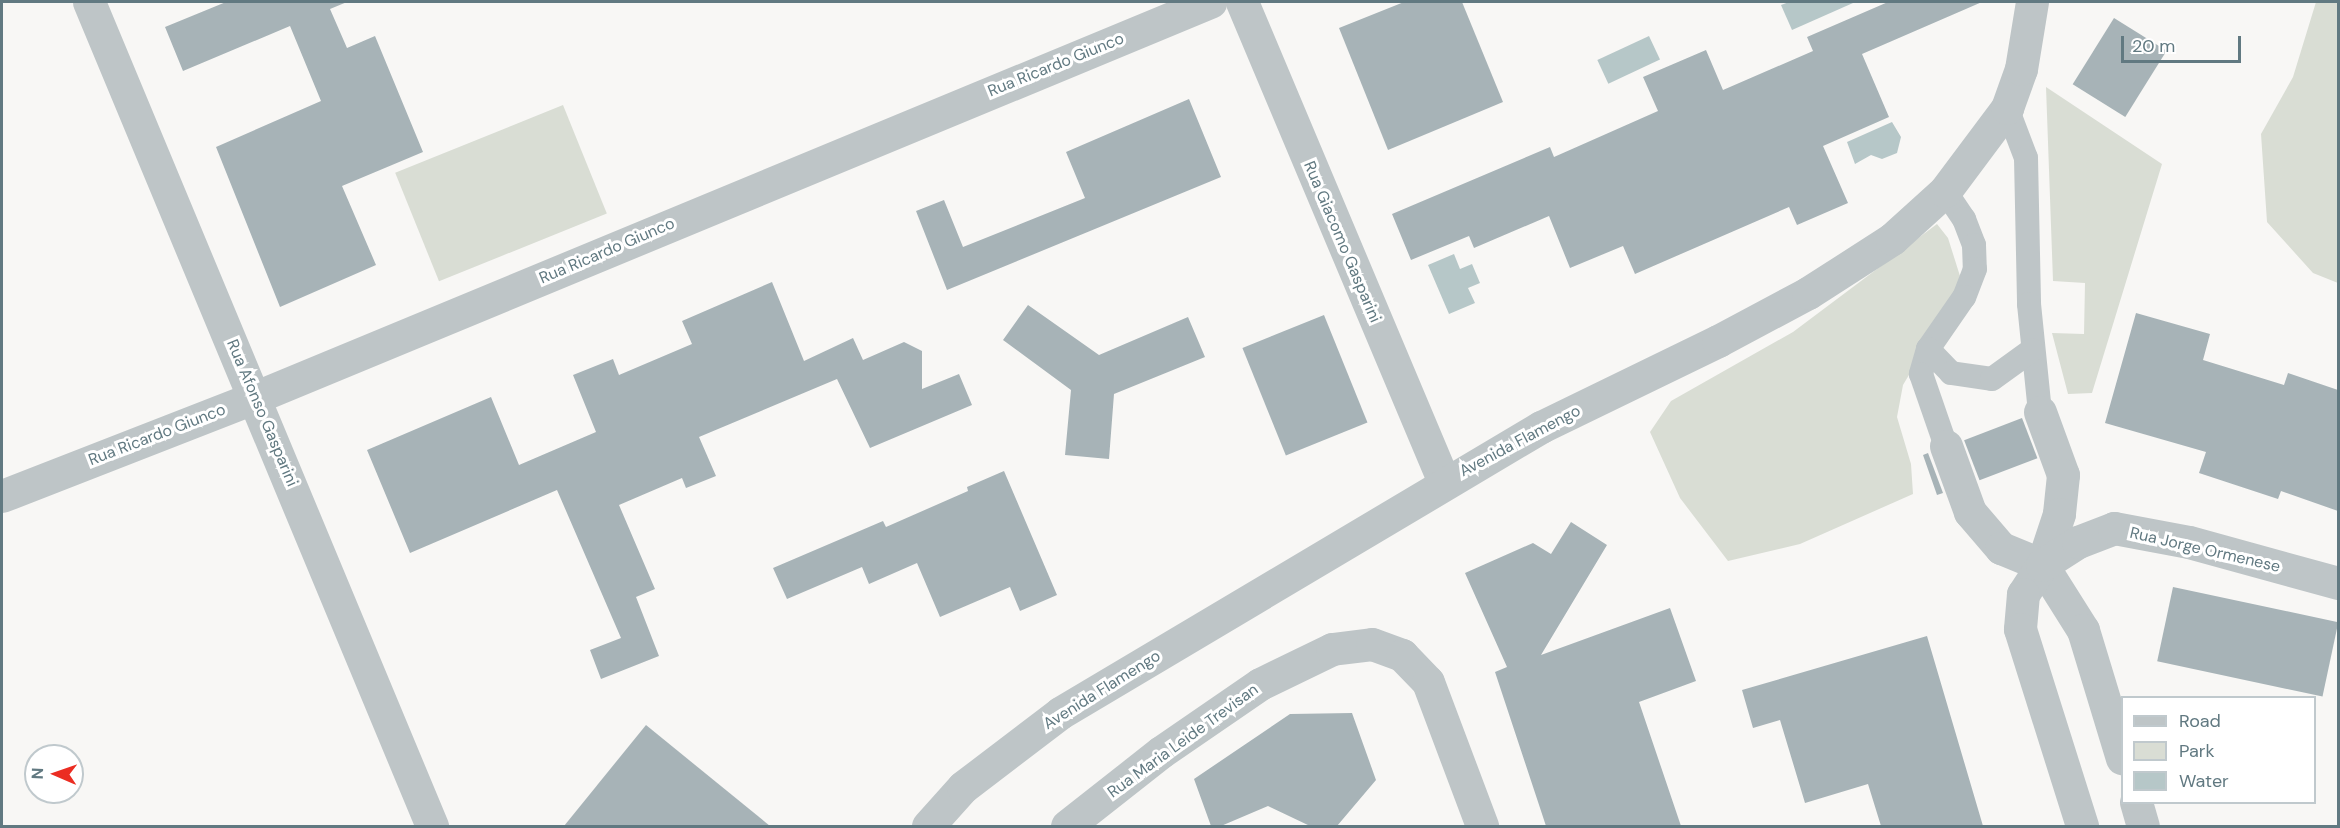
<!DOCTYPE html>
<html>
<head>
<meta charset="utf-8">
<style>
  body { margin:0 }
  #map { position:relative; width:2340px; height:828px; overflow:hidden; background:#f8f7f5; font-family:"DM Sans",sans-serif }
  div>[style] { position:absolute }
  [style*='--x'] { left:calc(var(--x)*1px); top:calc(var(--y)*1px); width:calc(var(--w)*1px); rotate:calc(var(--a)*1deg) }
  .green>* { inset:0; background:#d9ddd4; transform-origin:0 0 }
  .water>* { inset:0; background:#b6c7c8; transform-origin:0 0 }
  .building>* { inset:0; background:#a7b3b7; transform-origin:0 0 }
  .service>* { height:24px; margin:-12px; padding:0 12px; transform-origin:12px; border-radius:12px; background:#bec5c7 }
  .minor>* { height:33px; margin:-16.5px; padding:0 16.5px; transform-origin:16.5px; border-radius:16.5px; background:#bec5c7 }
  .tertiary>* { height:33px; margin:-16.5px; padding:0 16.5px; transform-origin:16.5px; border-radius:16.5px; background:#bec5c7 }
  span { translate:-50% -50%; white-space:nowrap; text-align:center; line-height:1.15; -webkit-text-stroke:6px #fff; paint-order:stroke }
  .street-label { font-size:16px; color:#617981 }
  .frame { position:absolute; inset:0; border:3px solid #617981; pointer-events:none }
  .legend { position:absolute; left:2121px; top:696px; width:195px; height:108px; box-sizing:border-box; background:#fff; border:2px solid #c0c9cd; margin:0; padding:8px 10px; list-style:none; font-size:18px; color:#617981 }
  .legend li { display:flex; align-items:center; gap:12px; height:30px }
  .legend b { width:30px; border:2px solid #c0c9cd }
  .north { position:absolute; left:24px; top:744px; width:60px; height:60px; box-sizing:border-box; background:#fff; border:2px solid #c0c9cd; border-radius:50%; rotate:272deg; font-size:16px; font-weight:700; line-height:24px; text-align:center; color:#617981 }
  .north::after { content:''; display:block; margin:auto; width:21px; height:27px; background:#eb2d22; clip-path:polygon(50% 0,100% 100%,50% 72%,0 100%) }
  .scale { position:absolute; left:2121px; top:36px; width:120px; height:27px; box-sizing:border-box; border:3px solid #617981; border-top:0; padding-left:8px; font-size:18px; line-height:21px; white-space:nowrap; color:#617981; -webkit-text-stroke:4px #fff; paint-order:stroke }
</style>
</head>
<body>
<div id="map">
  <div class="green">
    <i style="clip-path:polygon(2316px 2px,2338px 2px,2338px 283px,2313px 273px,2267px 222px,2261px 134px,2293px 77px)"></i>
    <i style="clip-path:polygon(2046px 87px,2162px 164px,2092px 393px,2068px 394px,2052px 333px,2084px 334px,2085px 283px,2053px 281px)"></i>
    <i style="left:563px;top:105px;width:117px;height:181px;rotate:68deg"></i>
    <i style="clip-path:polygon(1937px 224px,1948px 238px,1960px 276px,1951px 304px,1903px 385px,1897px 417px,1911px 464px,1913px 494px,1800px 544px,1728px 561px,1680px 498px,1650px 432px,1671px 401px,1793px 332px)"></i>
  </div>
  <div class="water">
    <i style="clip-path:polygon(1789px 2px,1853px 2px,1853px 3px,1792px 30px,1781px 5px)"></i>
    <i style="left:1649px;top:36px;width:26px;height:57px;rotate:65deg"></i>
    <i style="clip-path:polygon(1892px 122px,1901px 137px,1897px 153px,1882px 159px,1871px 155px,1855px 164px,1847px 142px)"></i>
    <i style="clip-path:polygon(1454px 254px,1460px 269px,1472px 264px,1480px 283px,1468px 288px,1475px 303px,1449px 314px,1428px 265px)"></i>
  </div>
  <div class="building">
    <i style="clip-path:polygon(226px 2px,347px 2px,330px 9px,347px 48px,375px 36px,423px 152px,342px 186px,376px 265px,280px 307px,216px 147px,321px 101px,290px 26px,183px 71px,165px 27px)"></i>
    <i style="clip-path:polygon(1404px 2px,1462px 2px,1503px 102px,1388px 150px,1339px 28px)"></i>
    <i style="clip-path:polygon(1888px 2px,1982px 2px,1862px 54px,1889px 117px,1823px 146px,1848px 203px,1797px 225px,1789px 207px,1635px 274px,1623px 246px,1570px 268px,1549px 216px,1474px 248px,1469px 236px,1411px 260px,1392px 214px,1550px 147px,1554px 157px,1658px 111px,1643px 77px,1706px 50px,1723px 90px,1813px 51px,1807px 37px)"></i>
    <i style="left:2114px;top:18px;width:62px;height:78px;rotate:32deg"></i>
    <i style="clip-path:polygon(1189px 99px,1221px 177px,947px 290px,916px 211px,944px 200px,963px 247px,1085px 198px,1066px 152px)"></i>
    <i style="clip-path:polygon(772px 282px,804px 361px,853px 338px,863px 360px,904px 342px,922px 351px,922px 389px,959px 374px,972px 405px,870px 448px,837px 379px,699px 437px,716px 476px,686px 488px,682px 478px,619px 505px,655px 589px,636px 597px,659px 656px,601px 679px,590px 650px,621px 638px,557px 490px,410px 553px,367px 450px,491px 397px,519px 465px,596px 432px,573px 375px,613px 359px,619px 375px,692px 344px,682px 321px)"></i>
    <i style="clip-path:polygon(1028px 305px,1099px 355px,1188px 317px,1205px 357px,1114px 394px,1109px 459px,1065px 455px,1071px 390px,1003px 340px)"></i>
    <i style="clip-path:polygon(2136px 313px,2210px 334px,2203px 360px,2284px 385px,2288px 373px,2338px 390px,2338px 511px,2281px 491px,2278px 499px,2199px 473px,2206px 452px,2105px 423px)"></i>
    <i style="left:1324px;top:315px;width:116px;height:88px;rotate:68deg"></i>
    <i style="left:2022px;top:418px;width:43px;height:62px;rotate:69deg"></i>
    <i style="clip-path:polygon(1928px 453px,1943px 493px,1937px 495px,1923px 455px)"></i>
    <i style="clip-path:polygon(1004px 471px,1057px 595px,1020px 611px,1010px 587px,940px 617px,917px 563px,869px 584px,862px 567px,787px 599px,773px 568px,883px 521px,886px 527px,968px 491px,967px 487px)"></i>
    <i style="clip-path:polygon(1571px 522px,1607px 545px,1541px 655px,1670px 608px,1696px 681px,1639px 702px,1681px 826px,1546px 826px,1495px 672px,1507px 667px,1465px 573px,1533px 543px,1551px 554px)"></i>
    <i style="left:2173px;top:587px;width:169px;height:76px;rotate:12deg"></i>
    <i style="clip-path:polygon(1927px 636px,1983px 826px,1881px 826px,1868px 784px,1805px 803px,1780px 720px,1753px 728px,1742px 690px)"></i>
    <i style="clip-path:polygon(1352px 713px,1376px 780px,1337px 826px,1310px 826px,1268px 806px,1221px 826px,1211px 826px,1194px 779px,1290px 714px)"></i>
    <i style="clip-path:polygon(646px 725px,770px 826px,564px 826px)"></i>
  </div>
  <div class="service">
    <i style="--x:2007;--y:108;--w:53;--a:69.2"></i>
    <i style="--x:2026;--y:158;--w:146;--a:88.8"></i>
    <i style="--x:2029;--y:304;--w:109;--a:84.2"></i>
    <i style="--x:1945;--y:191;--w:34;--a:56"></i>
    <i style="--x:1964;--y:219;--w:28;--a:69"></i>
    <i style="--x:1974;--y:245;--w:24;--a:88"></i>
    <i style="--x:1975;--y:269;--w:30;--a:111"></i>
    <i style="--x:1964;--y:297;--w:63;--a:124.7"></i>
    <i style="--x:1928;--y:349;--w:26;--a:106"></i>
    <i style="--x:1921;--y:374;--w:76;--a:70.9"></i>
    <i style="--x:1928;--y:349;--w:33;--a:46"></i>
    <i style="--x:1951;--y:373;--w:41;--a:8.3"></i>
    <i style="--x:1992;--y:379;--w:49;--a:-35.9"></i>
  </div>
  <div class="minor">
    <i style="--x:89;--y:2;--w:893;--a:67.4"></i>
    <i style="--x:1242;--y:2;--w:521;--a:67.18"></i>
    <i style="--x:2040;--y:412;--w:67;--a:69.9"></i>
    <i style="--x:2063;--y:475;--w:39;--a:96"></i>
    <i style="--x:2059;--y:514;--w:54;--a:108.4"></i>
    <i style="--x:2042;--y:565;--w:77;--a:57.8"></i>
    <i style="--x:2083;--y:630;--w:134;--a:73.1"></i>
    <i style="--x:1946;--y:446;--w:70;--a:70"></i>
    <i style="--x:1970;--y:512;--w:48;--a:49.3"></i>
    <i style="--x:2001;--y:548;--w:44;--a:22.5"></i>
    <i style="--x:2042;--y:565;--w:35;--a:123"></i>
    <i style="--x:2023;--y:594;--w:35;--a:95"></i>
    <i style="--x:2020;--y:629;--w:207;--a:72.5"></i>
    <i style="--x:2;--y:496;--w:273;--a:-21.3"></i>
    <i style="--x:256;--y:397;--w:1033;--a:-22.49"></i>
    <i style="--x:2042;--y:565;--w:43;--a:-32.6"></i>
    <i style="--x:2078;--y:542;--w:39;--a:-21"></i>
    <i style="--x:2114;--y:528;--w:76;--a:10.6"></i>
    <i style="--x:2189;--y:542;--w:155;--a:15.4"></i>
    <i style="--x:2136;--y:802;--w:25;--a:74"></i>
    <i style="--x:1067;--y:826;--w:120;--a:-38.2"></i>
    <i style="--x:1161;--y:752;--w:120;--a:-34.5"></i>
    <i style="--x:1260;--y:684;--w:80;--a:-25.9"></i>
    <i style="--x:1332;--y:649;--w:40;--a:-7.1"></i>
    <i style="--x:1372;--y:644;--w:32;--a:20"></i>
    <i style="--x:1402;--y:655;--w:37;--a:46"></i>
    <i style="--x:1428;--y:682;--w:154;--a:69.4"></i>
  </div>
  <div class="tertiary">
    <i style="--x:928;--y:826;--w:52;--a:-48.1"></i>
    <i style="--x:963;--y:787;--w:122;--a:-37.3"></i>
    <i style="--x:1060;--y:713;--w:560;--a:-30.74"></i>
    <i style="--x:1541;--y:427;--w:197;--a:-25.9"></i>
    <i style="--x:1718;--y:341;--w:102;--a:-28.1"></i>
    <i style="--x:1808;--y:293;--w:100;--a:-32.7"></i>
    <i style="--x:1892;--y:239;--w:72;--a:-42.2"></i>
    <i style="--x:1945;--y:191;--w:104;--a:-53.2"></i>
    <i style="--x:2007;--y:108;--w:41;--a:-70.3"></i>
    <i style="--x:2021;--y:69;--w:68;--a:-80.7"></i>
  </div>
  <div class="street-label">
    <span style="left:1056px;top:65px;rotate:-22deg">Rua Ricardo Giunco</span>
    <span style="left:1342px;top:242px;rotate:67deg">Rua Giacomo Gasparini</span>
    <span style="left:607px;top:251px;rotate:-23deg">Rua Ricardo Giunco</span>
    <span style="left:262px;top:413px;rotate:67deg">Rua Afonso Gasparini</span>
    <span style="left:157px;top:435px;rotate:-21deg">Rua Ricardo Giunco</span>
    <span style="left:1520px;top:441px;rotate:-28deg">Avenida Flamengo</span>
    <span style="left:2205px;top:550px;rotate:13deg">Rua Jorge Ormenese</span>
    <span style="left:1102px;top:690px;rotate:-32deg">Avenida Flamengo</span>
    <span style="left:1183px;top:741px;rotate:-36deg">Rua Maria Leide Trevisan</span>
  </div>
  <div class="frame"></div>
  <ul class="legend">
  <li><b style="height:8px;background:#bec5c7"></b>Road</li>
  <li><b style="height:16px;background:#d9ddd4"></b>Park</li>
  <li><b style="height:16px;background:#b6c7c8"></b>Water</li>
  </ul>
  <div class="north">N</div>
  <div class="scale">20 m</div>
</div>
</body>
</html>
